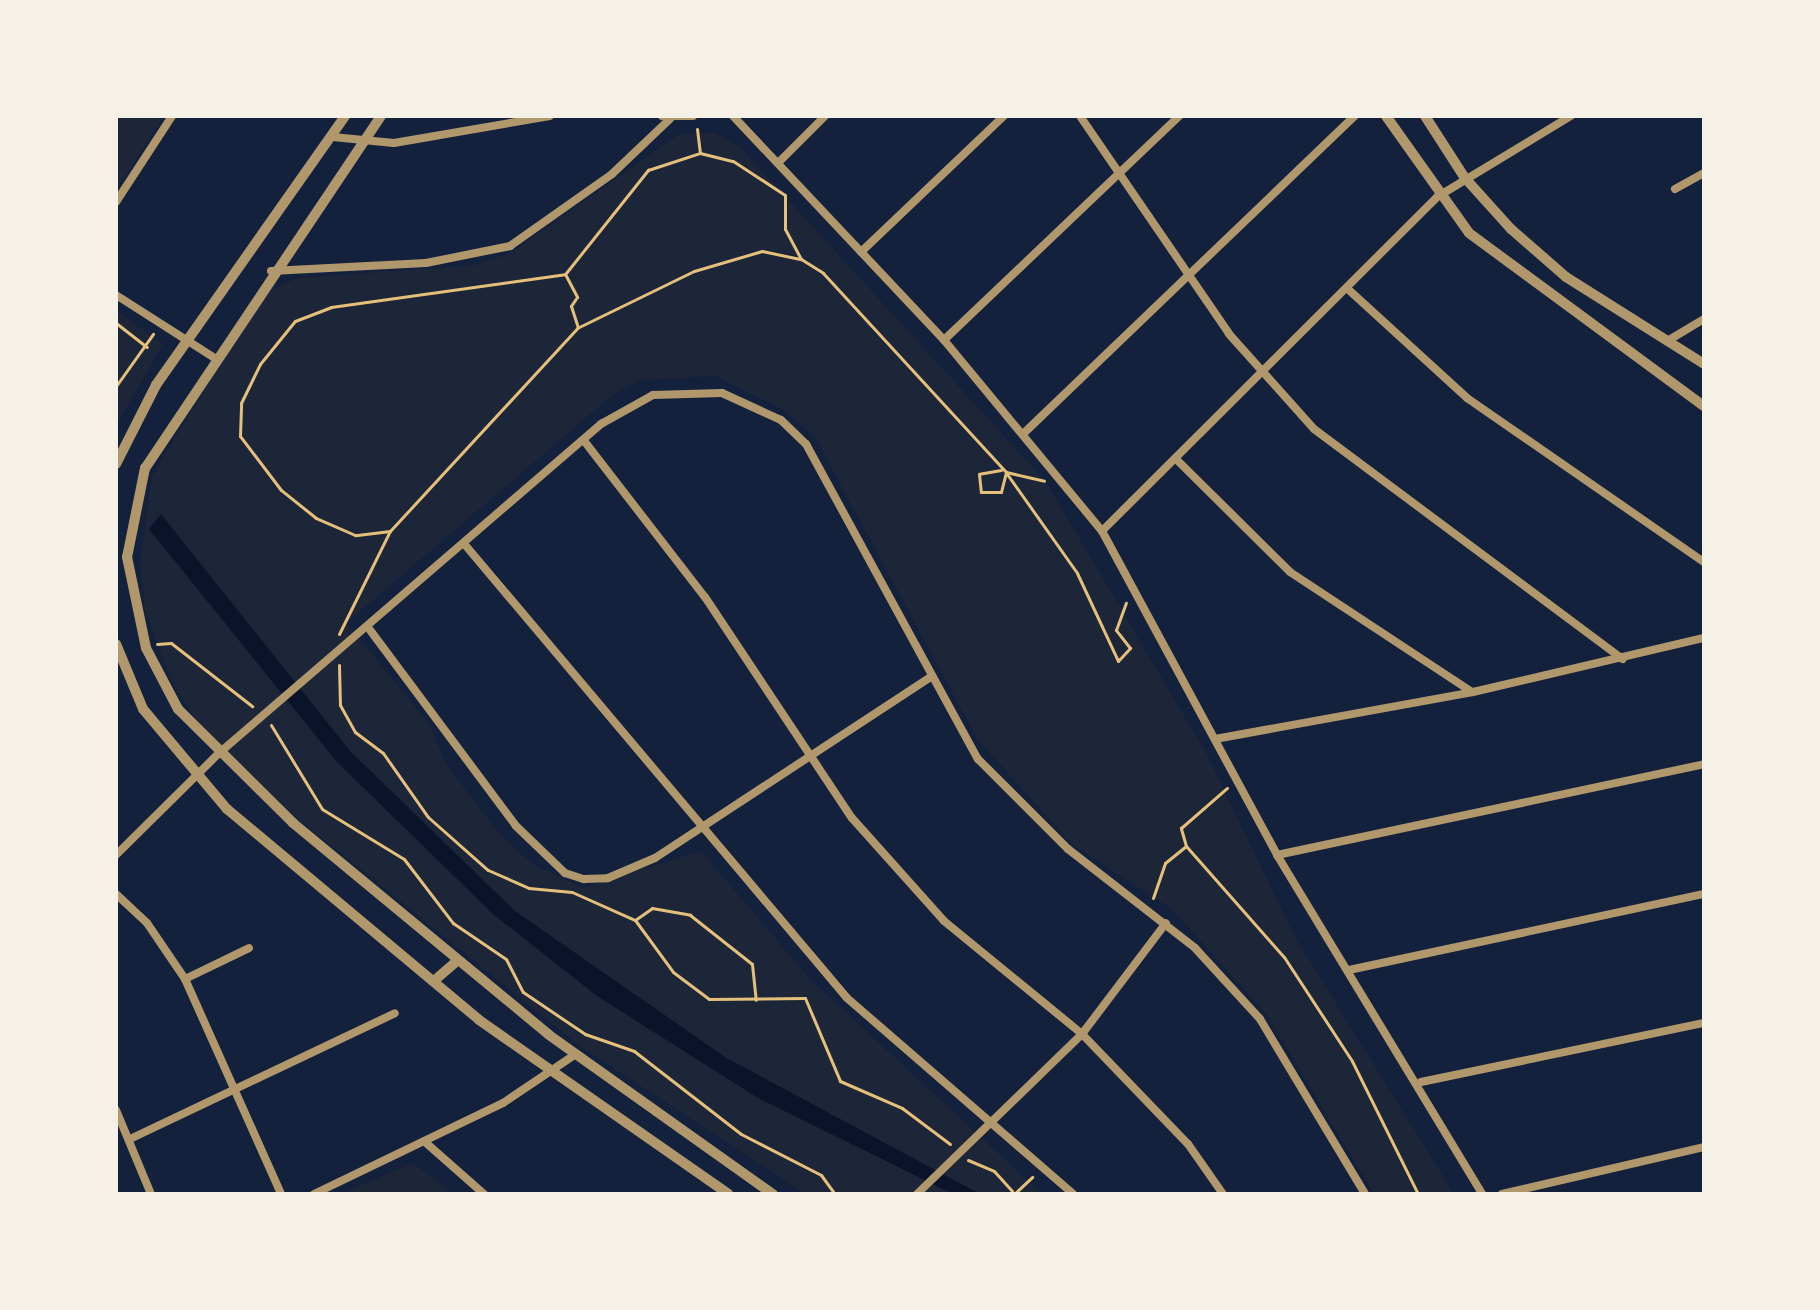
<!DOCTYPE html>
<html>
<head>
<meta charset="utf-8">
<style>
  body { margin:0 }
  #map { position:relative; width:1820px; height:1310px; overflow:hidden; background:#14213d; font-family:Rubik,sans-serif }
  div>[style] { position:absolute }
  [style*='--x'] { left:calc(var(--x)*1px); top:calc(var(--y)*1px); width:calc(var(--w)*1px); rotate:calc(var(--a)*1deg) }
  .green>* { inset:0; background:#1d2539 }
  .water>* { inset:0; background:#0b132b }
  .path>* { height:3px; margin:-1.5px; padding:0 1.5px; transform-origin:1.5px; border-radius:1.5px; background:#e5c07b }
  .minor>* { height:8px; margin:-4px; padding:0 4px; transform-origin:4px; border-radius:4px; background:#b1986c }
  .tertiary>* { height:10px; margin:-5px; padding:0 5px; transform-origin:5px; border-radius:5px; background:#b1986c }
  span { translate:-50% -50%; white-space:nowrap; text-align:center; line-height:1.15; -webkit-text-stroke:6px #f6f1e7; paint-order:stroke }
  .frame { position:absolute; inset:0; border:118px solid #f6f1e7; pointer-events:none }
</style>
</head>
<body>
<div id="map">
  <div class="green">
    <i style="clip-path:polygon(116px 116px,164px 116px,116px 190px)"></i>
    <i style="clip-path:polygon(715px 133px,741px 148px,1046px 482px,1206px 753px,1296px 939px,1454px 1194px,1374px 1194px,1267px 1015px,1172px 909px,1073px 845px,978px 740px,816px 439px,784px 410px,715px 376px,642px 380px,616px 392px,346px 623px,428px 722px,447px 766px,503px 838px,534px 865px,582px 888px,701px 851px,810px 979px,1042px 1194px,806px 1194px,577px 1044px,290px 812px,200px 726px,171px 680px,145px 609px,140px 560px,152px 476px,263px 294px,298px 278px,475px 265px,511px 253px,679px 134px)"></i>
    <i style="clip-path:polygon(116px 311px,163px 344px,116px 426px)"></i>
    <i style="clip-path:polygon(413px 1163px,453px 1194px,340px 1194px)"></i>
  </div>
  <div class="water">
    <i style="clip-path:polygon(161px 514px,350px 751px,515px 911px,725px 1057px,980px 1194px,953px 1194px,758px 1098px,597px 996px,493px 914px,337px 762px,149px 529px)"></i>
  </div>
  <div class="path">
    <i style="--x:697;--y:129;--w:24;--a:83"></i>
    <i style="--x:566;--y:273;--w:132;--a:-51.5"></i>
    <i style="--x:648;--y:170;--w:55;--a:-18.1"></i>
    <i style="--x:700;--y:153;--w:34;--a:14"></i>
    <i style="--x:733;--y:161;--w:62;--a:33.2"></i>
    <i style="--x:785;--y:195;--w:34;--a:90"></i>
    <i style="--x:785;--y:229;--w:34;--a:62"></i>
    <i style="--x:116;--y:323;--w:39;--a:38"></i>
    <i style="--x:116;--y:386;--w:64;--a:-54.6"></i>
    <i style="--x:1001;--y:470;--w:22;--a:170"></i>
    <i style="--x:979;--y:474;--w:18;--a:84"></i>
    <i style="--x:981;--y:492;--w:20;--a:0"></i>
    <i style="--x:1001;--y:492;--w:21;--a:-76"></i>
    <i style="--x:1007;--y:474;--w:121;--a:54.7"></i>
    <i style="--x:1077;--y:573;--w:97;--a:65"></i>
    <i style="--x:1118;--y:661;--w:18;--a:-47"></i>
    <i style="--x:1130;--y:648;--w:23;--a:-128"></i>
    <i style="--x:1116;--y:630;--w:29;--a:-70"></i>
    <i style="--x:390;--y:531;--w:35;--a:173"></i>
    <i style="--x:355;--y:535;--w:43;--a:-156.4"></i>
    <i style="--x:316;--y:518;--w:45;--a:-141.3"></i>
    <i style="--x:281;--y:490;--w:68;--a:-127.2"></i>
    <i style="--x:240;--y:436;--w:33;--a:-88"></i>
    <i style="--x:241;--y:403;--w:43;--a:-64"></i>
    <i style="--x:260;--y:364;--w:55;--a:-50.9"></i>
    <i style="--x:295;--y:321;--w:39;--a:-21"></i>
    <i style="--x:331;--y:307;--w:236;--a:-8"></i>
    <i style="--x:565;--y:274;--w:26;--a:62"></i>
    <i style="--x:577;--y:297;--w:11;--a:124"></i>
    <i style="--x:571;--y:306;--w:22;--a:72"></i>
    <i style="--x:339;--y:634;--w:115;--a:-63.7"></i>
    <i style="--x:390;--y:531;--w:276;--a:-47.3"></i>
    <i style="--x:577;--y:328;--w:130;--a:-26"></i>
    <i style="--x:694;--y:271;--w:71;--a:-16.4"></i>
    <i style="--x:762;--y:251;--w:40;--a:12"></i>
    <i style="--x:801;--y:259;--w:26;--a:32"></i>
    <i style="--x:823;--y:273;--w:270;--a:47.4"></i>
    <i style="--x:1006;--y:472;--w:39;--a:13"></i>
    <i style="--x:157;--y:644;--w:14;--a:-4"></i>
    <i style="--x:171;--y:643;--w:103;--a:37.9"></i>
    <i style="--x:339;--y:665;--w:40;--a:88.6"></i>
    <i style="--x:340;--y:705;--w:31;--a:61"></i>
    <i style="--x:355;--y:732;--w:35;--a:37"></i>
    <i style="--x:383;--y:753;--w:78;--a:54.9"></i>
    <i style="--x:428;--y:817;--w:80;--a:41.5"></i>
    <i style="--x:488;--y:870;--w:45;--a:23.7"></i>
    <i style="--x:529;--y:888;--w:43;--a:5.3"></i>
    <i style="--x:572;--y:892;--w:69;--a:24"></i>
    <i style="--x:635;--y:920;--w:64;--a:53.8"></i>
    <i style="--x:673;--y:972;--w:45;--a:36.9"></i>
    <i style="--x:709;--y:999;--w:96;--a:-0.6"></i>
    <i style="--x:805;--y:998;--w:90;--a:67.1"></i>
    <i style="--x:840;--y:1081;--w:68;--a:23.5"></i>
    <i style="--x:902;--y:1108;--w:60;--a:36.9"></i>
    <i style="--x:271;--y:725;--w:98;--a:58.7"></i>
    <i style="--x:322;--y:809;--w:96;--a:31.4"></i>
    <i style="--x:404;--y:859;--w:81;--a:52.6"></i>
    <i style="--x:453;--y:923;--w:64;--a:34.2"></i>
    <i style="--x:506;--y:959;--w:37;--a:63"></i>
    <i style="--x:523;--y:992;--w:75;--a:34.1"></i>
    <i style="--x:585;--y:1034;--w:52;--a:19.1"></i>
    <i style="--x:634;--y:1051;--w:135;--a:37.8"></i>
    <i style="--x:741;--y:1134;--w:90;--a:27.1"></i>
    <i style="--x:821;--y:1175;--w:24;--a:54"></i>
    <i style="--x:1186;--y:846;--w:148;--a:48.6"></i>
    <i style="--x:1284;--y:957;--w:124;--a:56.8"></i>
    <i style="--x:1352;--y:1061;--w:148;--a:63.6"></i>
    <i style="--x:1153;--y:898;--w:37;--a:-71"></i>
    <i style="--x:1165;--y:863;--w:27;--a:-39"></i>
    <i style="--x:1186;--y:846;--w:19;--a:-106"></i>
    <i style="--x:1181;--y:828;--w:61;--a:-41"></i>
    <i style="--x:635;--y:920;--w:21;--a:-35"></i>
    <i style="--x:652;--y:908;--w:39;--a:10"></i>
    <i style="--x:690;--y:915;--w:79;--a:38.3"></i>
    <i style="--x:752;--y:964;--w:36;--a:84"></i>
    <i style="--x:968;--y:1160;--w:28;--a:23"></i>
    <i style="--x:994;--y:1171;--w:27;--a:48"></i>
    <i style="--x:1014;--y:1194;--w:25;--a:-43"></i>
  </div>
  <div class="minor">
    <i style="--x:662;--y:116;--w:31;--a:0"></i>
    <i style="--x:733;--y:116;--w:308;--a:46.7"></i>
    <i style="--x:944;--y:340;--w:248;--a:50.4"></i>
    <i style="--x:1102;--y:531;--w:368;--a:61.6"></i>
    <i style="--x:1277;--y:855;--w:396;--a:58.8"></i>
    <i style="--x:1080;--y:116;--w:264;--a:55.6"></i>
    <i style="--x:1229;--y:334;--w:127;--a:48.2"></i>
    <i style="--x:1314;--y:429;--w:385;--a:36.7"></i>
    <i style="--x:333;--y:137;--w:61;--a:5.6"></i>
    <i style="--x:394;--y:143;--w:158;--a:-9.8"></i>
    <i style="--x:780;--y:161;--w:64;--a:-45"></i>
    <i style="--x:1675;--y:189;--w:33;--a:-29"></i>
    <i style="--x:116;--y:202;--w:103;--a:-56.9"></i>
    <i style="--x:861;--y:252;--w:197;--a:-43.6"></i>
    <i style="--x:271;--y:271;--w:155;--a:-3"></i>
    <i style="--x:426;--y:263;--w:86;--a:-11.4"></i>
    <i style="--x:510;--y:246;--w:125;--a:-35.2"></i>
    <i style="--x:612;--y:174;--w:80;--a:-43.5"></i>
    <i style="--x:1350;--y:291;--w:159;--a:42.4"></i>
    <i style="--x:1467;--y:398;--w:288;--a:34.7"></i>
    <i style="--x:116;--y:295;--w:115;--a:32.6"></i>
    <i style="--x:944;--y:340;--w:325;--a:-43.6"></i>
    <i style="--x:1669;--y:340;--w:41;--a:-31"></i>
    <i style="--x:1024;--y:433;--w:458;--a:-43.8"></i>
    <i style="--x:585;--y:442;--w:196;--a:52.3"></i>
    <i style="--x:705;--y:597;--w:265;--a:56.4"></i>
    <i style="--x:852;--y:818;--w:138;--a:48.2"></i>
    <i style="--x:944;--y:921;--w:178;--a:39.3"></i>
    <i style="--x:1082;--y:1034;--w:153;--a:46.1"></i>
    <i style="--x:1188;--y:1144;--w:61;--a:55"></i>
    <i style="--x:1177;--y:460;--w:159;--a:44.7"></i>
    <i style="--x:1290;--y:572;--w:218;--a:33.4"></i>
    <i style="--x:1102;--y:531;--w:473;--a:-44.9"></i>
    <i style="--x:1437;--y:197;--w:157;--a:-31.2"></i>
    <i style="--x:466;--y:546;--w:591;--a:49.87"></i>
    <i style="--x:847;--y:998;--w:299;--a:40.9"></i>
    <i style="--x:370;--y:630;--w:244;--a:53.3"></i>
    <i style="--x:516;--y:826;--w:68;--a:43.8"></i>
    <i style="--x:565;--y:873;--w:20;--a:18"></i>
    <i style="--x:584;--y:879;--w:24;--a:-2"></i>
    <i style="--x:608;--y:878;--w:51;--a:-23.1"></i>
    <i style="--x:655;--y:858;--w:330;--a:-33.3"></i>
    <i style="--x:1215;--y:739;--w:262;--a:-10.3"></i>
    <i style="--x:1473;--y:692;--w:237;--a:-13.2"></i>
    <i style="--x:116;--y:855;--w:144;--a:-44.7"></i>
    <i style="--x:218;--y:754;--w:506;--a:-40.75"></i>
    <i style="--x:601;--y:424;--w:60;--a:-29.1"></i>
    <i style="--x:653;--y:395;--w:69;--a:-1.7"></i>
    <i style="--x:722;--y:393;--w:65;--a:24.6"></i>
    <i style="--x:781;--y:420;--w:35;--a:44"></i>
    <i style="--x:806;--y:444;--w:359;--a:61.4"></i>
    <i style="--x:978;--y:759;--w:127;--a:45"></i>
    <i style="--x:1068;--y:849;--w:161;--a:37.9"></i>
    <i style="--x:1195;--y:948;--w:96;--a:47.5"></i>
    <i style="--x:1260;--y:1019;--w:204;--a:59"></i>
    <i style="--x:1277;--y:855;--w:437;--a:-12"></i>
    <i style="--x:116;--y:894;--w:42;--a:43.1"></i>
    <i style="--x:147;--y:923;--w:68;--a:55.8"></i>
    <i style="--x:185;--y:979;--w:235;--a:65.9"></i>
    <i style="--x:1349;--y:970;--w:363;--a:-12.1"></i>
    <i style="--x:185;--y:979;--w:71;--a:-25.8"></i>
    <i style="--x:1421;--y:1082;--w:289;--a:-11.8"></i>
    <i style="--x:116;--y:1110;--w:91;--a:67.4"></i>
    <i style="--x:130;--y:1139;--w:293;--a:-25.4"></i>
    <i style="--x:425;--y:1142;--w:79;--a:41.4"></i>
    <i style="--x:314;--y:1194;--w:210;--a:-25.7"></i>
    <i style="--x:503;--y:1103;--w:88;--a:-33.9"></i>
    <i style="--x:917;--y:1194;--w:230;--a:-44.1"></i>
    <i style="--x:1082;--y:1034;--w:139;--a:-52.9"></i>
    <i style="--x:1502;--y:1194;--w:207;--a:-13.1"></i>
  </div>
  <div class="tertiary">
    <i style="--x:381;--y:116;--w:424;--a:123.8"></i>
    <i style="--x:145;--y:468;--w:91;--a:101.4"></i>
    <i style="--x:127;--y:557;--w:93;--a:78.2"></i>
    <i style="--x:146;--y:648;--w:69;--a:62.3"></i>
    <i style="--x:178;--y:709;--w:162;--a:44.7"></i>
    <i style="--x:293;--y:823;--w:332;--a:39.6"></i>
    <i style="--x:549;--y:1035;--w:275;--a:35.4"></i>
    <i style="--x:1386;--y:116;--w:143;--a:54.6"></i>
    <i style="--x:1469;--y:233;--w:292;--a:36.4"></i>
    <i style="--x:1425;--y:116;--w:74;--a:57.2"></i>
    <i style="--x:1465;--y:178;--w:69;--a:48"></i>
    <i style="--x:1511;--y:229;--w:73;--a:41.1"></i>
    <i style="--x:1566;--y:277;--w:163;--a:32.2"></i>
    <i style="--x:116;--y:464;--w:89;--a:-63.1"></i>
    <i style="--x:156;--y:385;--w:329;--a:-54.9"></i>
    <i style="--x:116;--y:644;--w:70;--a:67.4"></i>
    <i style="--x:143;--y:709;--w:131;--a:50"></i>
    <i style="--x:227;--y:809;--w:329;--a:39.9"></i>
    <i style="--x:479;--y:1020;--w:304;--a:34.9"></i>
    <i style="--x:435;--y:980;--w:29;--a:-41"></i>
  </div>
  <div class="frame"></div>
</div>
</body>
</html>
